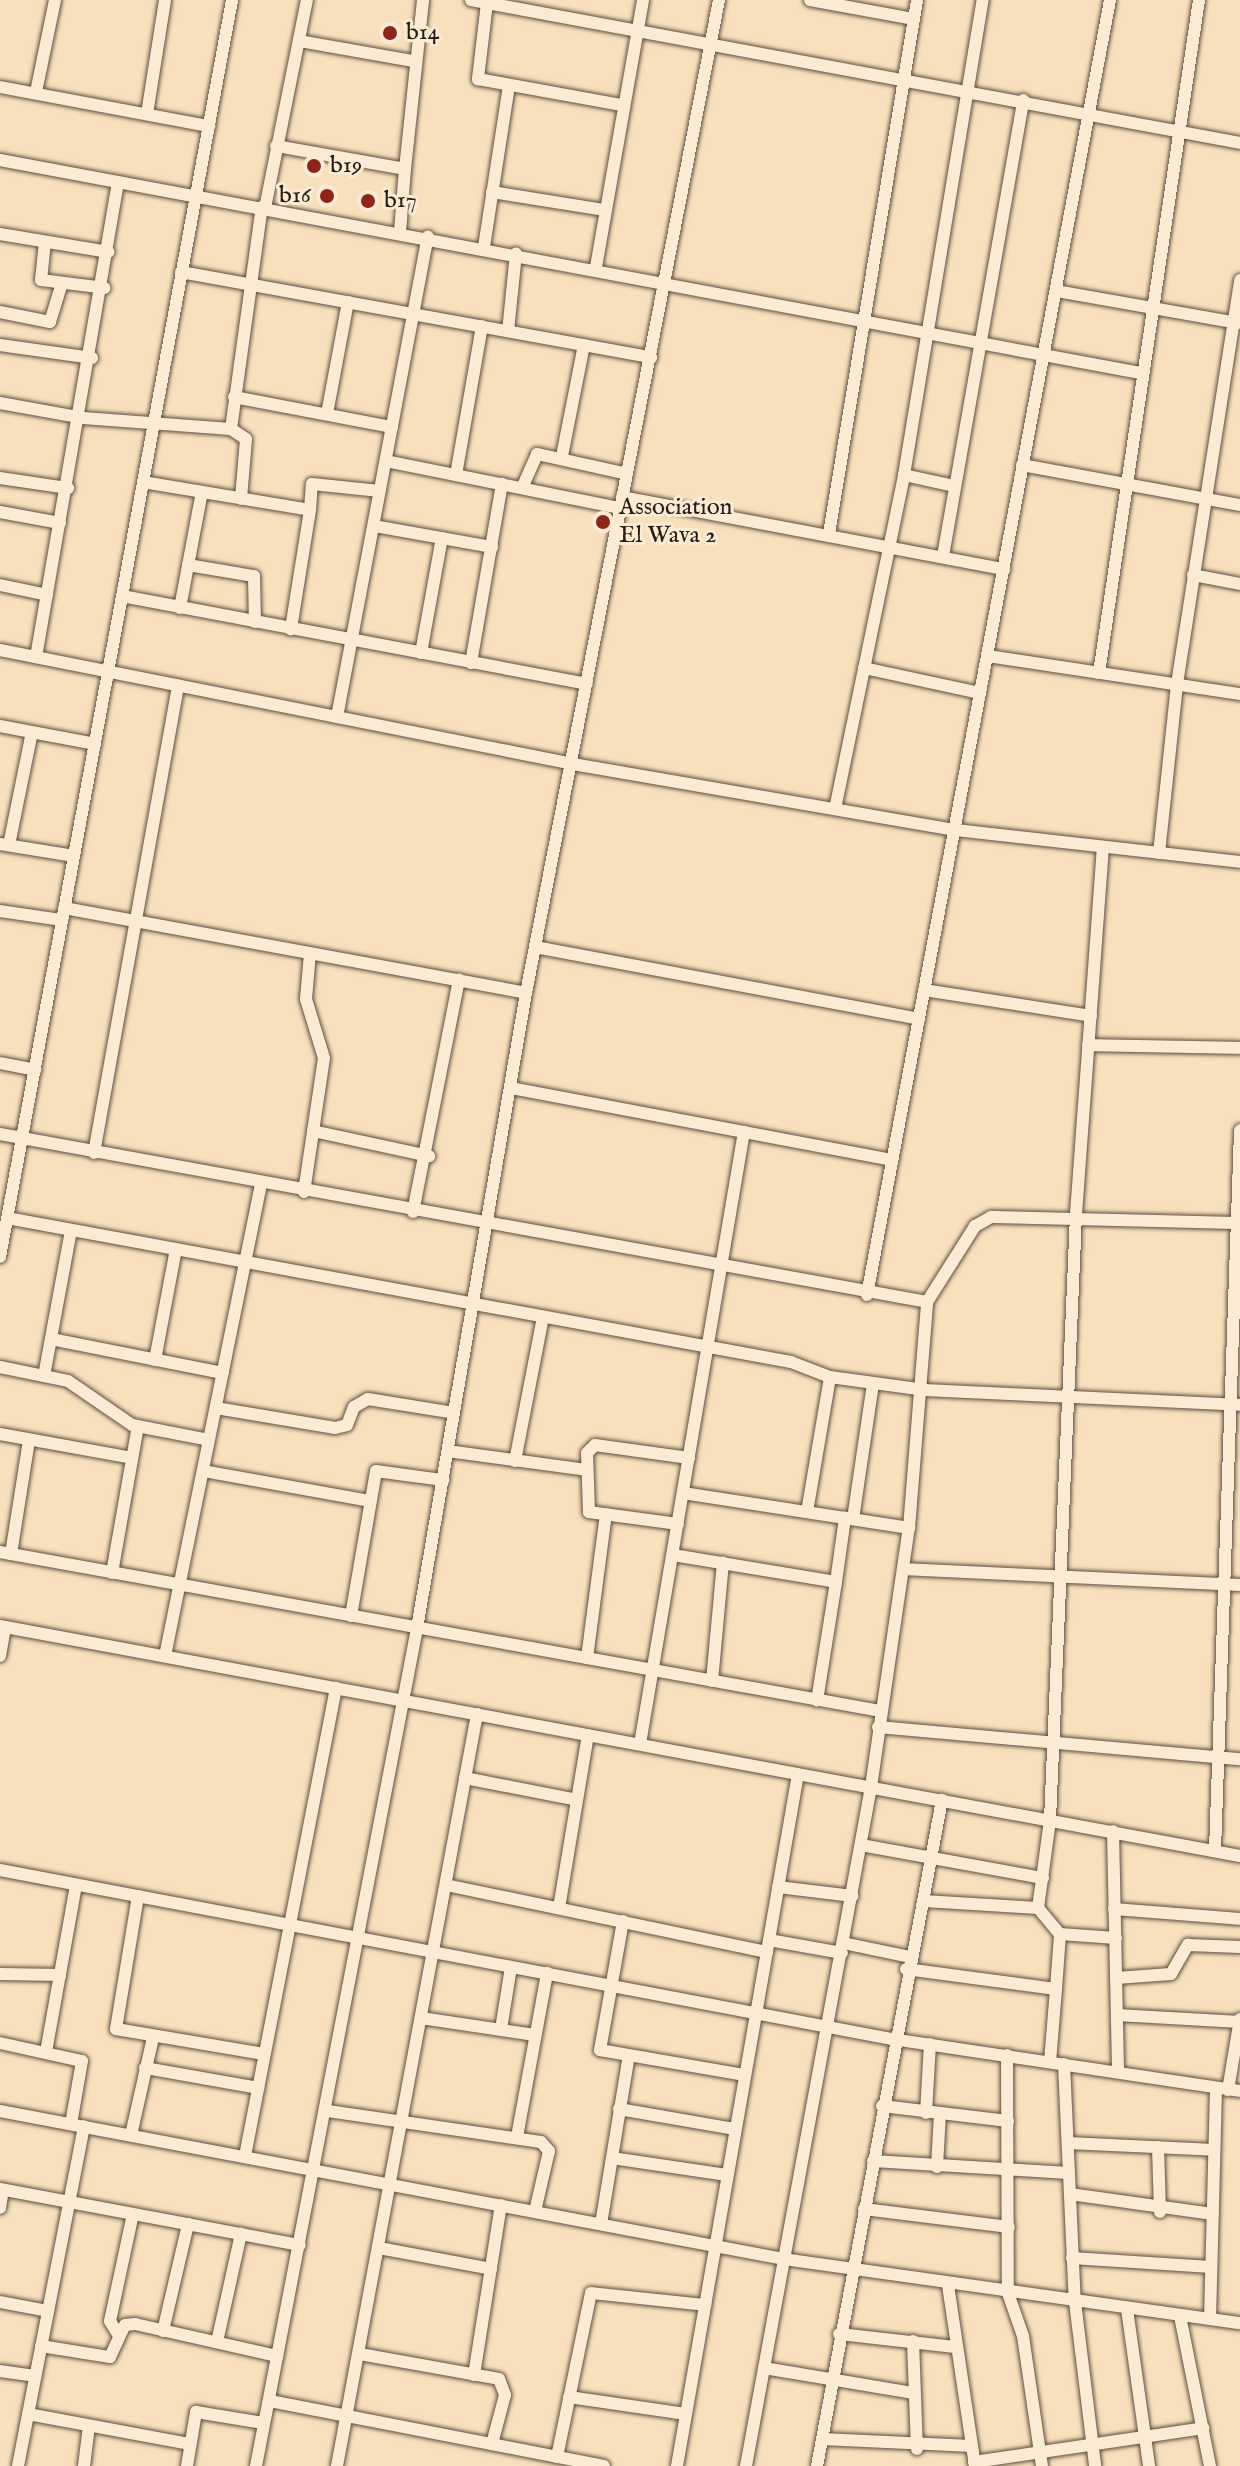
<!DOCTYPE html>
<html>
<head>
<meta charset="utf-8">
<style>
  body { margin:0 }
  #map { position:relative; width:1240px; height:2466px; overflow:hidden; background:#f9e0bd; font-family:"IM FELL English",serif }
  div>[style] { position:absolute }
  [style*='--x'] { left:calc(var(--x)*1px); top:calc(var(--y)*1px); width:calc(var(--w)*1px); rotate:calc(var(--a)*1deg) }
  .roads { filter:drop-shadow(0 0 2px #5b4e3f) drop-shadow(0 0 2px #5b4e3f) }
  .minor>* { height:12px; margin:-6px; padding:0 6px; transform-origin:6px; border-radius:6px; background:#fbebd4 }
  .dots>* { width:22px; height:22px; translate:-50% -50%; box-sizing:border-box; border:4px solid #fbebd4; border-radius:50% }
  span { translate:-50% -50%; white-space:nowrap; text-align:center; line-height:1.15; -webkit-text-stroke:6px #fbebd4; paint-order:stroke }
  .poi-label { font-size:24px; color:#261d15 }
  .left { translate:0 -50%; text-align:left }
  .right { translate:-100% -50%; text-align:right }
</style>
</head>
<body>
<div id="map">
  <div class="roads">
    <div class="minor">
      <i style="--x:471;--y:0;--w:782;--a:10.53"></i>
      <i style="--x:810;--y:0;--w:106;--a:10.4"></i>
      <i style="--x:487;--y:3;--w:77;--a:96.8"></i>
      <i style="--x:478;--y:79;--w:145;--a:10.3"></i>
      <i style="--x:299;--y:41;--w:116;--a:10"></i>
      <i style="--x:0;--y:87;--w:213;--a:10.6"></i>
      <i style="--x:36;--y:92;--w:94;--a:-78.3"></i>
      <i style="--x:147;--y:114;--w:115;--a:-81"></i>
      <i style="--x:276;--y:146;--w:131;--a:10.1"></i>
      <i style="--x:405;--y:169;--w:170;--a:-83.9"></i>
      <i style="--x:0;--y:160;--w:1160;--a:10.58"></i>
      <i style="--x:492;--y:192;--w:113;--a:9.1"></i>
      <i style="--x:265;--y:208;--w:212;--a:-78.6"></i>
      <i style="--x:400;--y:232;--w:63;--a:-85.5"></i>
      <i style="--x:0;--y:234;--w:110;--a:9.4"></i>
      <i style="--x:45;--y:242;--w:38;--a:96"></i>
      <i style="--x:41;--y:280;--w:64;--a:7.1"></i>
      <i style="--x:484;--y:247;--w:164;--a:-81.2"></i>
      <i style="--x:596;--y:267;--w:271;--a:-80"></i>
      <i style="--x:181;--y:272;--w:478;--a:10.3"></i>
      <i style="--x:1056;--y:291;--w:185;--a:10"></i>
      <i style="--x:0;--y:312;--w:51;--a:11.3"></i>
      <i style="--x:50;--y:322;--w:41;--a:-72.9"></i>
      <i style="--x:508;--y:331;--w:78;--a:-84.1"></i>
      <i style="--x:0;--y:345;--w:93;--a:8"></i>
      <i style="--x:234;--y:397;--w:161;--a:10.8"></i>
      <i style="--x:0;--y:403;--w:84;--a:10.2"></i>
      <i style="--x:83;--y:418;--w:148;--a:4.3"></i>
      <i style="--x:231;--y:429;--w:224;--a:-82.1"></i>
      <i style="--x:327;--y:414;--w:114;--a:-79.4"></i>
      <i style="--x:231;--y:429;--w:18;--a:34"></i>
      <i style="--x:246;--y:439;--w:60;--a:94.8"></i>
      <i style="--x:562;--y:456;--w:113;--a:-78.8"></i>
      <i style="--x:386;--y:461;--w:239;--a:11.4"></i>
      <i style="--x:1022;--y:465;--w:222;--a:10.4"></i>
      <i style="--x:456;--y:475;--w:151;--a:-80.1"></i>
      <i style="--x:904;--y:475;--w:51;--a:12.4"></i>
      <i style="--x:0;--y:478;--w:69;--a:8.4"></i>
      <i style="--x:143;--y:482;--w:169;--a:9.5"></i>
      <i style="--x:310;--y:510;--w:121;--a:99.1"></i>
      <i style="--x:522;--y:488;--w:37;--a:-66"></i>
      <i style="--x:537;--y:454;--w:92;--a:12.5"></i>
      <i style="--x:622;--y:497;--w:389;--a:10.7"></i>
      <i style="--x:310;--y:510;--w:26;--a:-86"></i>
      <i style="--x:312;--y:484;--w:68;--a:5.9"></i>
      <i style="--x:0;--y:512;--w:61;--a:10.4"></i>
      <i style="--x:374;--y:526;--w:120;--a:10.1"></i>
      <i style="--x:829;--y:534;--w:541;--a:-80.64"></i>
      <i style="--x:943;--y:556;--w:463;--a:-80"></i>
      <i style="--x:188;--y:565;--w:67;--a:9.5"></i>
      <i style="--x:254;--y:576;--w:46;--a:88.8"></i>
      <i style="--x:1193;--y:575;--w:48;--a:10.8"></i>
      <i style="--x:0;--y:585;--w:48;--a:12"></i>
      <i style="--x:122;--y:596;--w:473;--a:10.7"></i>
      <i style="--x:180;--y:608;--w:118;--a:-79.3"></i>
      <i style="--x:0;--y:650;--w:584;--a:11.25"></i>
      <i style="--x:573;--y:764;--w:388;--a:9.8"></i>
      <i style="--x:955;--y:830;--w:287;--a:6.4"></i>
      <i style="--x:421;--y:653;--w:117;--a:-79.7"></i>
      <i style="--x:988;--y:656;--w:255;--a:8.6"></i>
      <i style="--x:36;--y:657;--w:482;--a:-80.2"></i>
      <i style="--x:471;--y:663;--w:182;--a:-80.2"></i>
      <i style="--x:864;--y:668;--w:119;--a:12.2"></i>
      <i style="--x:1099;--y:673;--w:680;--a:-81.55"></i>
      <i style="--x:337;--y:717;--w:489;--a:-79.3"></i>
      <i style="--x:0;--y:726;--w:97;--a:10.7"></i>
      <i style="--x:835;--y:809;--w:341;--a:-78.3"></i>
      <i style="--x:904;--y:475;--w:482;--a:-80.6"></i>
      <i style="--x:0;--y:844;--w:75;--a:9.2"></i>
      <i style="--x:9;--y:845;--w:115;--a:-78.5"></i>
      <i style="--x:1159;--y:853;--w:170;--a:-83.9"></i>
      <i style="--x:1177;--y:684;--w:409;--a:-81.1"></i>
      <i style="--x:64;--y:908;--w:470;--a:10.4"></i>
      <i style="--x:0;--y:911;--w:63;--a:8.3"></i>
      <i style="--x:535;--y:947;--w:391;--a:10.6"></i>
      <i style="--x:924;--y:990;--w:169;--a:8.8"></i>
      <i style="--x:1088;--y:1045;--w:152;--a:1.1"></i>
      <i style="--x:0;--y:1063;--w:36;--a:11"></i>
      <i style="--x:511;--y:1088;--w:388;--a:10.7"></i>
      <i style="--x:313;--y:1131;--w:119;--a:12.2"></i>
      <i style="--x:0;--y:1134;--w:942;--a:10.27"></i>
      <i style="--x:94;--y:1153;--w:475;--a:-79.8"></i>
      <i style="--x:304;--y:1192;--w:135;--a:-81.5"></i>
      <i style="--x:324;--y:1058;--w:62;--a:-107"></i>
      <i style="--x:306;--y:999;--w:46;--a:-85"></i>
      <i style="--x:413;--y:1212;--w:237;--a:-78.8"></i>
      <i style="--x:7;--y:1218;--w:797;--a:10.41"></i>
      <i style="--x:791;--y:1362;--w:42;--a:21"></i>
      <i style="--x:830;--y:1377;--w:96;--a:7.8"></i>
      <i style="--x:925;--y:1390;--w:315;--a:2.7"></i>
      <i style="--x:0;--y:1257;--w:1278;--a:-79.54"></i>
      <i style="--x:867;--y:1295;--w:1318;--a:-79.37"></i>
      <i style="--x:51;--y:1339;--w:175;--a:11.2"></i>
      <i style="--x:155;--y:1360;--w:113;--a:-79.3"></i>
      <i style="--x:0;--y:1367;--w:69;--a:11.6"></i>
      <i style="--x:68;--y:1381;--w:78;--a:34.5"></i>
      <i style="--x:132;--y:1425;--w:78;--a:11"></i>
      <i style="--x:44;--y:1376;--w:148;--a:-79.5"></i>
      <i style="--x:216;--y:1408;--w:121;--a:9.5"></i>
      <i style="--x:335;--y:1428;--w:12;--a:-14"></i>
      <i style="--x:347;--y:1425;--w:19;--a:-69"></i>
      <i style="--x:354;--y:1407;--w:16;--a:-30"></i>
      <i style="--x:368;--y:1399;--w:87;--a:9.2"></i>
      <i style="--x:0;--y:1434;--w:134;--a:10.3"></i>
      <i style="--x:448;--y:1451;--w:139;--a:7.8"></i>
      <i style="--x:515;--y:1461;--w:147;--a:-79"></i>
      <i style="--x:203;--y:1471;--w:170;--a:10.2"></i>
      <i style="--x:683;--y:1493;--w:229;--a:8.8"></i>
      <i style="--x:807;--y:1512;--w:137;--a:-80.3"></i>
      <i style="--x:853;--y:1519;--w:137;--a:-81.6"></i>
      <i style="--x:678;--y:1524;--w:90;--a:-172.3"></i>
      <i style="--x:589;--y:1512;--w:59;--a:-91.9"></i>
      <i style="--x:587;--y:1453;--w:11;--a:-45"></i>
      <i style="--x:595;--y:1445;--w:95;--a:7.9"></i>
      <i style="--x:0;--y:1552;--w:894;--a:10.24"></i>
      <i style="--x:11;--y:1554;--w:115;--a:-81"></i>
      <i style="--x:673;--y:1555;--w:165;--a:9.4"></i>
      <i style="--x:836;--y:1582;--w:120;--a:99.1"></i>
      <i style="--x:903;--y:1569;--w:337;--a:2.7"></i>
      <i style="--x:112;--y:1573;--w:149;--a:-80"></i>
      <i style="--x:836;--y:1582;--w:65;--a:-82"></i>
      <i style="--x:351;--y:1616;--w:147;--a:-80.2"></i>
      <i style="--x:376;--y:1471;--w:68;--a:7.7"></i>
      <i style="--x:0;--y:1626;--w:1261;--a:10.51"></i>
      <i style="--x:0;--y:1656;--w:29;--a:-80"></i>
      <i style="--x:165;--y:1656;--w:481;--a:-78.5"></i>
      <i style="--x:587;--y:1658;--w:145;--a:-82.5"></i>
      <i style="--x:712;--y:1681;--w:119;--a:-84.7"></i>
      <i style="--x:878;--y:1727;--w:363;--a:5.1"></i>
      <i style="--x:640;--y:1744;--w:621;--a:-80.36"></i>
      <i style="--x:465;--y:1778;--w:114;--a:11.1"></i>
      <i style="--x:1113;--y:1831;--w:241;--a:88.8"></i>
      <i style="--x:861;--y:1845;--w:185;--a:10.3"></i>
      <i style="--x:1215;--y:1851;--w:721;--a:-88.01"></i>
      <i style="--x:0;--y:1870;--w:908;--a:10.73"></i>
      <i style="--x:892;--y:2039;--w:352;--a:8.5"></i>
      <i style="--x:446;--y:1885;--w:328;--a:11.8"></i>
      <i style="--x:778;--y:1887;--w:75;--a:6.9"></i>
      <i style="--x:138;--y:1896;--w:135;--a:99.4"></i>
      <i style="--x:116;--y:2029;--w:150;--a:9.6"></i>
      <i style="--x:924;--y:1901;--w:114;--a:3.5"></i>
      <i style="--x:1038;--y:1908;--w:34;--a:50"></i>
      <i style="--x:1060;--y:1934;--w:56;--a:4.1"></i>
      <i style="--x:559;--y:1908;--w:175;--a:-80.5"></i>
      <i style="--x:1038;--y:1908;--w:89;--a:-82.2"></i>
      <i style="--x:1050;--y:1820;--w:607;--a:-87.54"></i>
      <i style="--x:1076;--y:1214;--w:368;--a:-85.8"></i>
      <i style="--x:1114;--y:1909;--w:126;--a:4.5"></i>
      <i style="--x:623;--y:1921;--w:131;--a:100.1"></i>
      <i style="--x:600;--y:2050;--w:147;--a:9.8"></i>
      <i style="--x:769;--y:1940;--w:74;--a:10.1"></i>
      <i style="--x:843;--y:1943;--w:68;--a:11.8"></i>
      <i style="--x:906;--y:1969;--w:151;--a:7.6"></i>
      <i style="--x:1056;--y:1989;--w:55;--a:-85.8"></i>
      <i style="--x:0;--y:1974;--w:60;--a:1"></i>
      <i style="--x:1116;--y:1978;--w:55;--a:-4.2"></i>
      <i style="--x:1171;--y:1974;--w:34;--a:-60"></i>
      <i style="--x:1188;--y:1945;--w:52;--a:2.2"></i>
      <i style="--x:1117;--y:2015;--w:123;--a:3.3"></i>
      <i style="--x:421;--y:2018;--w:115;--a:8.5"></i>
      <i style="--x:501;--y:2029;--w:63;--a:-80.8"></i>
      <i style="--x:0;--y:2043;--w:84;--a:12.4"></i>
      <i style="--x:82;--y:2061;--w:64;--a:99.9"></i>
      <i style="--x:46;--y:2052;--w:170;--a:-79.8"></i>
      <i style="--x:1007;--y:2055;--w:238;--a:89.8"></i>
      <i style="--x:1008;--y:2293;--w:46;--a:70.8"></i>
      <i style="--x:1023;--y:2336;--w:131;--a:81.7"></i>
      <i style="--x:1050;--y:2062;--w:73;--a:-85.3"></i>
      <i style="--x:1064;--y:2064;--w:238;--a:87.4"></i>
      <i style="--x:1075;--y:2302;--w:165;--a:83"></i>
      <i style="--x:145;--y:2068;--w:115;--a:10"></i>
      <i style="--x:1228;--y:2090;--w:72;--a:-80.4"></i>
      <i style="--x:882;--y:2106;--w:127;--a:6.8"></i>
      <i style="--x:619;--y:2109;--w:118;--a:9.8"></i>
      <i style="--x:0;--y:2111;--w:797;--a:10.7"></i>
      <i style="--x:783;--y:2259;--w:461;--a:8"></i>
      <i style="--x:328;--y:2111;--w:215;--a:8.3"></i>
      <i style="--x:541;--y:2142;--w:12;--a:48"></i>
      <i style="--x:549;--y:2151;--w:62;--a:103.1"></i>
      <i style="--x:926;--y:2113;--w:69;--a:-86.7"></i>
      <i style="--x:131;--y:2135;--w:100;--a:-77.3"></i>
      <i style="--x:517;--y:2137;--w:167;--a:-79.6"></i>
      <i style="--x:1068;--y:2143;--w:146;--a:2.7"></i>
      <i style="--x:1158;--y:2147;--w:65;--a:88.2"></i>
      <i style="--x:245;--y:2156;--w:477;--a:-79"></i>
      <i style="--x:612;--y:2158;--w:116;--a:8.4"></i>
      <i style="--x:873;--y:2161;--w:196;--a:3.5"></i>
      <i style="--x:937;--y:2167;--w:53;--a:-86.8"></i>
      <i style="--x:0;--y:2189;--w:305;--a:10.6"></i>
      <i style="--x:1070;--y:2194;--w:144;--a:8"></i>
      <i style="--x:0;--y:2208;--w:18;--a:-81"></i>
      <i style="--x:864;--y:2209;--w:146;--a:7.1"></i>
      <i style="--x:601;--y:2224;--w:171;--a:-80.6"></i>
      <i style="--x:379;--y:2248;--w:114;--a:10.6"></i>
      <i style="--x:1072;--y:2258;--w:139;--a:3.7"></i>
      <i style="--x:948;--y:2285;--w:183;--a:81.5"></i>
      <i style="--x:0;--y:2302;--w:49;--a:10.6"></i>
      <i style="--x:1127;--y:2309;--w:159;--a:82"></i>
      <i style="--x:1180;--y:2316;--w:153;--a:78.7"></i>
      <i style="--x:1210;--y:2319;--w:231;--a:-88.5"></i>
      <i style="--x:163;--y:2331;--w:110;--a:-76.8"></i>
      <i style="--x:118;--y:2334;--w:15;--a:-122"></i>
      <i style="--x:110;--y:2321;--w:109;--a:-77.9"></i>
      <i style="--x:839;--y:2334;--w:117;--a:6.4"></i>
      <i style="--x:913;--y:2341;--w:108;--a:87.9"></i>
      <i style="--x:217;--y:2342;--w:111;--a:-77.5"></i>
      <i style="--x:41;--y:2346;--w:70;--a:9.1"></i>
      <i style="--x:110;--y:2357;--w:35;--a:-65"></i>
      <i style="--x:125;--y:2325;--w:10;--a:-6"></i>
      <i style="--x:135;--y:2324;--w:146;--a:12.7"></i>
      <i style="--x:360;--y:2354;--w:141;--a:10.2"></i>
      <i style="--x:499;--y:2379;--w:17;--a:69"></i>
      <i style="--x:505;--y:2395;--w:51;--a:104.9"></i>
      <i style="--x:764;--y:2368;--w:152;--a:9.5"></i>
      <i style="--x:0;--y:2371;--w:35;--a:8"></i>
      <i style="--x:474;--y:2375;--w:172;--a:-81"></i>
      <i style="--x:569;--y:2397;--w:118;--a:8.3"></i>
      <i style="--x:270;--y:2401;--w:340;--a:11"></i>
      <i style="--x:28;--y:2414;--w:165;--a:10.5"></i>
      <i style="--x:822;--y:2439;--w:150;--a:2.7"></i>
      <i style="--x:557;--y:2457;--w:167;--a:-78.3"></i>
      <i style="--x:591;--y:2293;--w:115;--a:6"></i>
      <i style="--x:974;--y:2462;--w:232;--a:-8.4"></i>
      <i style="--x:18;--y:2466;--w:346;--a:-79"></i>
      <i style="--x:84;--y:2466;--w:40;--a:-82.9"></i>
      <i style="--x:187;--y:2466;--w:55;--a:-80.5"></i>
      <i style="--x:196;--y:2412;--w:68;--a:9.3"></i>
      <i style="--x:256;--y:2466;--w:853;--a:-79.12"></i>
      <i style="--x:417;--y:1628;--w:644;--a:-80.26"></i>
      <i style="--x:526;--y:993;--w:1012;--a:-79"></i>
      <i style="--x:337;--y:2466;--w:765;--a:-79.45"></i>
      <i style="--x:677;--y:2466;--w:702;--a:-80.08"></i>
      <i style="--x:746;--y:2466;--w:690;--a:-79.57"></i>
      <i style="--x:871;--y:1787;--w:262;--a:-81.7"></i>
      <i style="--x:909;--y:1528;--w:227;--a:-85.4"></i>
      <i style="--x:927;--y:1302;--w:90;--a:-57.7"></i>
      <i style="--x:975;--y:1226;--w:18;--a:-29"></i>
      <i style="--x:991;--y:1217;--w:249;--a:1.4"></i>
      <i style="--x:817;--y:2466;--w:678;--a:-79.37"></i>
    </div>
  </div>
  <div class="dots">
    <i style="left:390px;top:33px;background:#8f2418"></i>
    <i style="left:314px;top:166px;background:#8f2418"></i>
    <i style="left:327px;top:196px;background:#8f2418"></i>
    <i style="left:368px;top:201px;background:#8f2418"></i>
    <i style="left:603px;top:522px;background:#8f2418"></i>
  </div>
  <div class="poi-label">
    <span class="left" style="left:406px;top:33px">b14</span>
    <span class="left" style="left:330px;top:166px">b19</span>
    <span class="right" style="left:311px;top:196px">b16</span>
    <span class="left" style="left:384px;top:201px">b17</span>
    <span class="left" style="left:619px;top:522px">Association<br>El Wava 2</span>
  </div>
</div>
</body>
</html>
